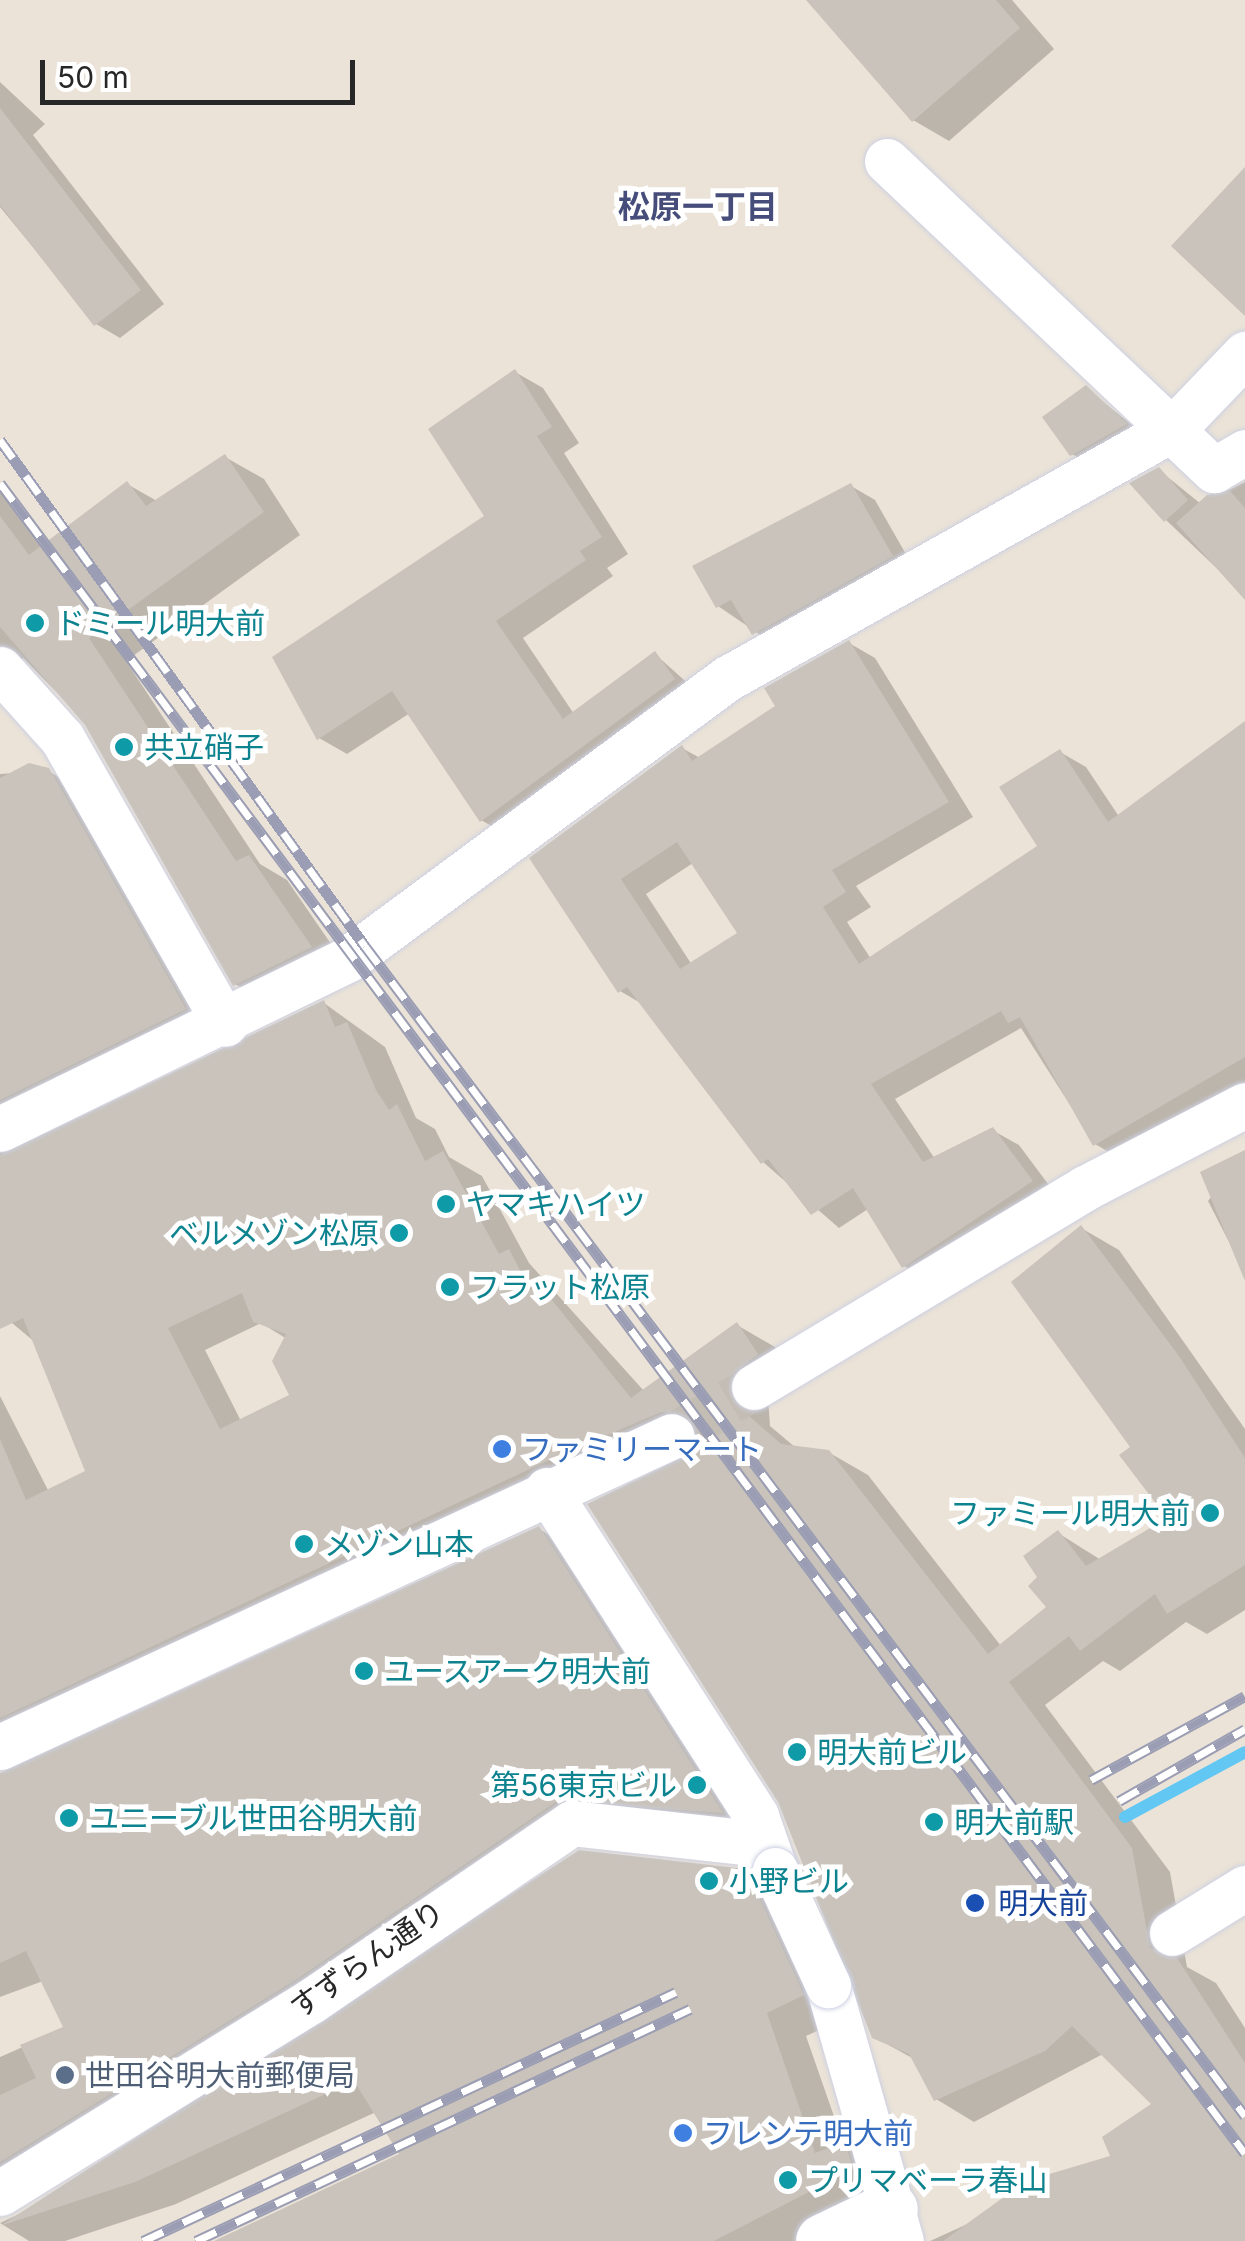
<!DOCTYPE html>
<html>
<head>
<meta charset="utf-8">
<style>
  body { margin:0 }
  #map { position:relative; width:1245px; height:2241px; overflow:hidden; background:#ebe3d7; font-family:Inter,"Noto Sans JP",sans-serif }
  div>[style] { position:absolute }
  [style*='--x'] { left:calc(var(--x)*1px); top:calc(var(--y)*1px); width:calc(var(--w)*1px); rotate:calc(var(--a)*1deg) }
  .shadow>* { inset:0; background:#0003 }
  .stream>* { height:12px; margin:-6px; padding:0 6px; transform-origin:6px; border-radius:6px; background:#63c7f4 }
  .building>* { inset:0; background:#c9c3bb }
  .street-tunnel>* { height:45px; margin-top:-22.5px; transform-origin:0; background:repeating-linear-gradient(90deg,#c4bdb4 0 45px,transparent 0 67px) }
  .roads { filter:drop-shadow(0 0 2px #cdd0e2) drop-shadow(0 0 2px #cdd0e2) }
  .street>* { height:45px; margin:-22.5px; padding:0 22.5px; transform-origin:22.5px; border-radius:22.5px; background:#fff }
  .secondary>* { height:55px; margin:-27.5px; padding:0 27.5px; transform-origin:27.5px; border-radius:27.5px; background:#fff }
  .rail>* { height:11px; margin-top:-5.5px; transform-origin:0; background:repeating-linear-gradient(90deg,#fff 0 22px,#9a9db3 0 44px); box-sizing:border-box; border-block:2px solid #9a9db3 }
  .bridges { filter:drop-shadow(0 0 2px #cdd0e2) drop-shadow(0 0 2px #cdd0e2) }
  .street-bridge>* { height:45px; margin:-22.5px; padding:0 22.5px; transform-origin:22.5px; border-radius:22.5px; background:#fff }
  .dots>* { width:28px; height:28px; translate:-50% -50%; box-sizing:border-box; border:5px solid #fff; border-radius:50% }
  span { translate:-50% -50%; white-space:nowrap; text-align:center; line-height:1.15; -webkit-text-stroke:10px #fff; paint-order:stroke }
  .culture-label { font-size:30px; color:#0d838f }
  .left { translate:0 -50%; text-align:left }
  .right { translate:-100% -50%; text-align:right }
  .shop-label { font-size:30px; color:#366cbe }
  .transit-label { font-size:30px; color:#164399 }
  .street-label { font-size:30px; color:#272727 }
  .service-label { font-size:30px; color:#4e5e75 }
  .neighbourhood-label { font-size:32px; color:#464d7a; font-weight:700 }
  .scale { position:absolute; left:40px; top:60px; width:315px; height:45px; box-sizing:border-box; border:5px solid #272727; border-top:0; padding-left:12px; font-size:30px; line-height:35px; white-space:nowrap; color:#272727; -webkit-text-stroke:8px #fff; paint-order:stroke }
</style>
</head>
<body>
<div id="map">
  <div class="shadow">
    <i style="clip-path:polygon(838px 0,1012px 0,1054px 49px,949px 141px,913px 120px)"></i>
    <i style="clip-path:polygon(0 82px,45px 124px,33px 135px,164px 304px,120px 338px,96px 324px,0 207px)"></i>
    <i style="clip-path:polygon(515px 372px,543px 388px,579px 443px,564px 453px,628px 554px,607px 568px,613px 576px,523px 638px,574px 714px,655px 654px,702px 696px,510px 837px,481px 820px,410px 713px,347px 754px,319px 738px,488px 516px)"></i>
    <i style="clip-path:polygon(1086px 388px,1149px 439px,1096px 468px,1072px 454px)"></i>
    <i style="clip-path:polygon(225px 457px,264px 479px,300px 535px,126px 661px,260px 864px,287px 880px,349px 970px,274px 1006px,235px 984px,87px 723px,23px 658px,0 686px,0 491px,43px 548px,127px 484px,157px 501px)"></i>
    <i style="clip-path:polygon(1159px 470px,1201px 504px,1245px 482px,1245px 595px,1166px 520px)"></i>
    <i style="clip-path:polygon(851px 486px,875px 500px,915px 570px,778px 647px,718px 606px)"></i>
    <i style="clip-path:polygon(evenodd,849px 643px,875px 658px,973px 817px,856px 886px,871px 907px,847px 922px,871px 959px,1040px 847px,1060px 752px,1086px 767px,1120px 818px,1245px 724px,1245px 1093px,1121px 1159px,1095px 1144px,1021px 1028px,895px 1099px,935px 1159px,992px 1130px,1019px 1145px,1057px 1196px,930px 1281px,904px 1266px,868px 1209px,839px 1228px,763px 1162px,644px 1005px,620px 991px,533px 858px,682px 748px,700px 758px,778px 707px,849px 643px,693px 863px,740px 934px,692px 965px,646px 894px,693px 863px)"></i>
    <i style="clip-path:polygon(evenodd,48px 771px,87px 793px,223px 1031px,26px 1127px,7px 1157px,324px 1003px,385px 1047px,416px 1118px,435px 1129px,449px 1157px,482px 1176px,529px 1263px,644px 1391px,737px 1325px,775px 1347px,795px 1377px,768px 1397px,770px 1426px,796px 1448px,828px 1452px,868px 1475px,1001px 1646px,1049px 1607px,1041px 1577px,1058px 1533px,1101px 1560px,1171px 1519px,1133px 1448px,1081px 1228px,1119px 1250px,1245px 1429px,1245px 1610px,1207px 1634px,1186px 1622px,1120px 1671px,1103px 1661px,1045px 1705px,1170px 1872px,1187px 1967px,1216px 1983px,1245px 2028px,1245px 2241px,930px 2241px,1113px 2158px,1155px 2104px,1103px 2054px,974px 2122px,936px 2099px,914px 2059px,874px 2037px,686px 1461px,699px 1434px,0 1768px,0 1396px,49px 1492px,89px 1473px,36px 1343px,0 1313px,0 774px,48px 771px,261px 1323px,287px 1339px,293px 1396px,241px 1421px,205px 1350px,261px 1323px)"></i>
    <i style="clip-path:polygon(1245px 1153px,1245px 1273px,1208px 1201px)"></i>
    <i style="clip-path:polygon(539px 1529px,578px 1551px,759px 1834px,597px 1822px,0 2215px,0 2057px,66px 2028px,43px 1981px,0 1997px,0 1797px)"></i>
    <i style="clip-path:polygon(746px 1871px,787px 1895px,843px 2019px,806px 2036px,844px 2145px,886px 2168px,893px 2193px,797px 2241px,262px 2241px,403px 2155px,376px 2112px,176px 2204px,65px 2241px,29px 2241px,0 2223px)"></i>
  </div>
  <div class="stream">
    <i style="--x:1125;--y:1817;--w:136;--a:-28.4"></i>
  </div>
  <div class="building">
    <i style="clip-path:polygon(806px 0,996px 0,1020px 28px,912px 122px)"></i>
    <i style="clip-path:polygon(0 108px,141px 290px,94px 326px,0 205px)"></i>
    <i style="clip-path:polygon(1245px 167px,1245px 316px,1171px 246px)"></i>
    <i style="clip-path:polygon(515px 369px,552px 427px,537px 436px,602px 537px,580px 551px,586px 560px,496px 621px,563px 719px,655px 651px,675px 679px,480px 822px,392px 691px,317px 740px,272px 657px,484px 516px,428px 429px)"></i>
    <i style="clip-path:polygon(1086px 385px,1127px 424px,1070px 456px,1042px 417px)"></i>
    <i style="clip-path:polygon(225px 454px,264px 512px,89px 638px,236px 861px,249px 855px,312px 947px,233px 986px,85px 725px,0 627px,0 516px,29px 555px,127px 481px,146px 506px)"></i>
    <i style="clip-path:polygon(1159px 467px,1188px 500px,1164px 522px,1129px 483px)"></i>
    <i style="clip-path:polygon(851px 483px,893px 556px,752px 635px,731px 600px,716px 608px,692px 566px)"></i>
    <i style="clip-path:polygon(1230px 491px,1245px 508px,1245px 600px,1176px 523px,1207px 495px)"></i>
    <i style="clip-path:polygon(evenodd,849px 640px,949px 802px,832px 870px,846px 892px,823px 907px,859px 964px,1037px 846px,999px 787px,1060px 749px,1108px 822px,1245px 721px,1245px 1057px,1093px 1146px,1020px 1017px,1008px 1023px,1001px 1011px,871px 1084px,923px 1162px,993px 1127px,1033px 1181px,902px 1268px,853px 1188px,811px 1215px,768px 1159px,761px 1164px,627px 987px,618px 993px,529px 858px,682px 745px,692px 761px,775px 706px,764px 688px,849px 640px,677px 842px,737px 933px,680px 969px,621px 879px,677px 842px)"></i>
    <i style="clip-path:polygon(29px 763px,49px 768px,186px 1009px,0 1100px,0 778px)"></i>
    <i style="clip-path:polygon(evenodd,324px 1000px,335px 1027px,347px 1022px,376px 1090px,389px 1110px,397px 1104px,425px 1161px,443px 1151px,499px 1254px,509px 1249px,530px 1290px,539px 1284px,631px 1398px,737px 1322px,758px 1354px,731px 1375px,732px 1401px,781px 1444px,829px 1450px,988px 1654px,1046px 1607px,1028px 1586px,1037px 1577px,1023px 1556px,1058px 1530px,1086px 1566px,1167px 1518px,1119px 1455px,1130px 1447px,1011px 1282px,1081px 1225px,1179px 1356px,1245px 1458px,1245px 1565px,1167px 1614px,1155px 1594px,1080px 1651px,1069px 1636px,1009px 1682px,1132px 1848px,1150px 1948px,1177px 1958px,1245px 2063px,1245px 2241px,943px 2241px,1026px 2181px,1110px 2156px,1102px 2137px,1151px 2104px,1072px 2026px,1045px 2051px,934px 2101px,909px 2054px,872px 2038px,778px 1802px,587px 1504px,693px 1452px,696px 1426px,686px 1414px,661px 1412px,534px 1467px,0 1718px,0 1439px,26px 1500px,85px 1471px,23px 1318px,0 1329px,0 1155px,324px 1000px,242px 1293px,253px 1322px,286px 1334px,272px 1361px,289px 1395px,220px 1429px,168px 1328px,242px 1293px)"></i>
    <i style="clip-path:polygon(1245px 1150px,1245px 1281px,1200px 1172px)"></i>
    <i style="clip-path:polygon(539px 1526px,723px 1813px,557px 1801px,297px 1979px,0 2162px,0 2095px,36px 2078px,20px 2045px,63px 2027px,26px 1951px,0 1963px,0 1773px)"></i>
    <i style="clip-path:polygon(579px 1850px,746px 1869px,804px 1995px,767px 2013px,815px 2153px,845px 2142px,853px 2169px,714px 2241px,214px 2241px,399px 2154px,354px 2081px,135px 2182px,0 2226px)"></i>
  </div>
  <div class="street-tunnel">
    <i style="--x:672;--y:1436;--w:96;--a:-30.9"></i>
  </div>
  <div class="roads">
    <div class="street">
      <i style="--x:887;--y:161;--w:450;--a:43.4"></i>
      <i style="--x:1214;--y:470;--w:36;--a:-30"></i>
      <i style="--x:0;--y:669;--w:93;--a:48.1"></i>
      <i style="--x:62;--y:738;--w:329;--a:60.3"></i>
      <i style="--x:0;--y:1129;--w:387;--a:-26"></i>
      <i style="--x:348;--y:959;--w:473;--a:-36.5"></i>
      <i style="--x:728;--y:678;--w:511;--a:-29.27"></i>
      <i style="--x:1174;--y:428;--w:103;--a:-46.2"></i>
      <i style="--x:754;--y:1387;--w:386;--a:-31"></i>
      <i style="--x:1085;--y:1188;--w:180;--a:-27.4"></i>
      <i style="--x:547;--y:1490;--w:387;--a:57.3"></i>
      <i style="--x:756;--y:1816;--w:55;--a:70.9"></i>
      <i style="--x:0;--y:1747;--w:740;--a:-24.83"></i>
      <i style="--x:1172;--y:1933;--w:86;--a:-31.7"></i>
      <i style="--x:828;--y:1985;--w:266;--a:74.1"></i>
      <i style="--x:0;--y:2193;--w:365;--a:-31.7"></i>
      <i style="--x:311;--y:2001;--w:316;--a:-34.3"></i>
      <i style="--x:572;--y:1823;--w:190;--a:6.3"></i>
    </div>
    <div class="secondary">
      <i style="--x:823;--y:2241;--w:74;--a:-25.5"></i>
    </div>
  </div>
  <div class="rail">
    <i style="--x:0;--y:440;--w:624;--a:54.2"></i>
    <i style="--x:365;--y:946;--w:1464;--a:53.05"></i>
    <i style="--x:0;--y:483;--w:2083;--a:53.3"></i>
    <i style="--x:1091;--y:1780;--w:175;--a:-28.6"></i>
    <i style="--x:1119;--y:1801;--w:145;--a:-29.7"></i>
    <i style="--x:143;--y:2241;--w:588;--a:-25.04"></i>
    <i style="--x:196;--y:2241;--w:546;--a:-25.16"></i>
  </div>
  <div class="bridges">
    <div class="street-bridge">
      <i style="--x:775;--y:1870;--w:127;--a:65.3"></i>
    </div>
  </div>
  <div class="dots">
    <i style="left:35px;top:623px;background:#0f9aa8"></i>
    <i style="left:124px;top:747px;background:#0f9aa8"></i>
    <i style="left:446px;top:1204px;background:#0f9aa8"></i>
    <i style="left:399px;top:1233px;background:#0f9aa8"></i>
    <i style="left:450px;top:1287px;background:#0f9aa8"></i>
    <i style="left:502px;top:1449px;background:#3f7fe0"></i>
    <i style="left:1210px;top:1513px;background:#0f9aa8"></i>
    <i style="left:304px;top:1544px;background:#0f9aa8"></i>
    <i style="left:364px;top:1671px;background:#0f9aa8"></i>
    <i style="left:797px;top:1752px;background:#0f9aa8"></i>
    <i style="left:697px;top:1785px;background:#0f9aa8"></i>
    <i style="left:69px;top:1818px;background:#0f9aa8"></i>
    <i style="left:934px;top:1822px;background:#0f9aa8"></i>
    <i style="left:709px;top:1881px;background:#0f9aa8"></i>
    <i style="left:975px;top:1903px;background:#1a4fb4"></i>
    <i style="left:65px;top:2075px;background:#5c6f8a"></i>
    <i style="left:683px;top:2133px;background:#3f7fe0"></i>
    <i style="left:788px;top:2180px;background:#0f9aa8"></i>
  </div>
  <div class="culture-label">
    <span class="left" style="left:55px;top:623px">ドミール明大前</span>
    <span class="left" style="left:144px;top:747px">共立硝子</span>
    <span class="left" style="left:466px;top:1204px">ヤマキハイツ</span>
    <span class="right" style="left:379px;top:1233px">ベルメゾン松原</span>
    <span class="left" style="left:470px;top:1287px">フラット松原</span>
    <span class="right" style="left:1190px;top:1513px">ファミール明大前</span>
    <span class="left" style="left:324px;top:1544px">メゾン山本</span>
    <span class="left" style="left:384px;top:1671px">ユースアーク明大前</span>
    <span class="left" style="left:817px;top:1752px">明大前ビル</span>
    <span class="right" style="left:677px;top:1785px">第56東京ビル</span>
    <span class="left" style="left:89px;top:1818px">ユニーブル世田谷明大前</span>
    <span class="left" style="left:954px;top:1822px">明大前駅</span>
    <span class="left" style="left:729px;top:1881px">小野ビル</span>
    <span class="left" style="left:808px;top:2180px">プリマベーラ春山</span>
  </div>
  <div class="shop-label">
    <span class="left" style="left:522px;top:1449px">ファミリーマート</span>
    <span class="left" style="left:703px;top:2133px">フレンテ明大前</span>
  </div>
  <div class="transit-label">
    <span class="left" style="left:998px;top:1903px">明大前</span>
  </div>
  <div class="street-label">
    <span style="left:367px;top:1959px;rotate:-35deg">すずらん通り</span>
  </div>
  <div class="service-label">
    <span class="left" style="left:85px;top:2075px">世田谷明大前郵便局</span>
  </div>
  <div class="neighbourhood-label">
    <span style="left:698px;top:207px">松原一丁目</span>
  </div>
  <div class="scale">50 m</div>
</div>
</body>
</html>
